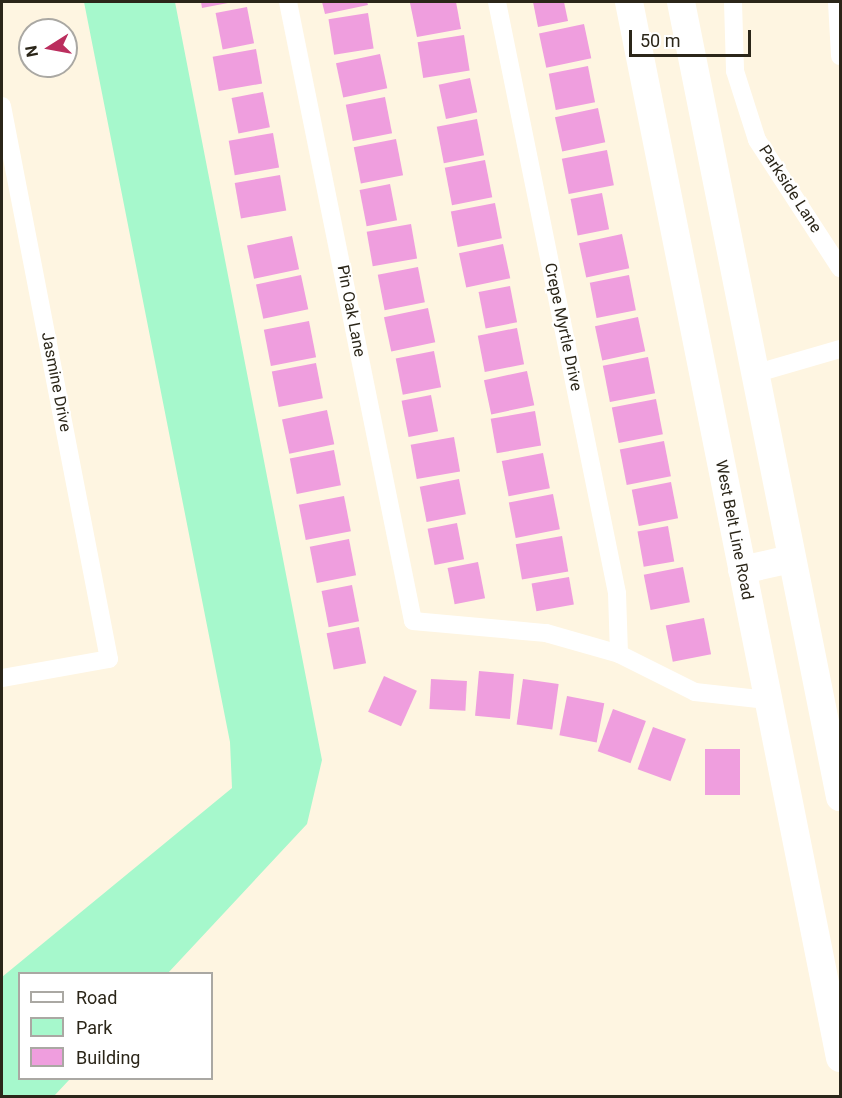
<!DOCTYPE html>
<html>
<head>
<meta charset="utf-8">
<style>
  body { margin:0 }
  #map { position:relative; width:842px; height:1098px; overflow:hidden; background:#fef5e1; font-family:Roboto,sans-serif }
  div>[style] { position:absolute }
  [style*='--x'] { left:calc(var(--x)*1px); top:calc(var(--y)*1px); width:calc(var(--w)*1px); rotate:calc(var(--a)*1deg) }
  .green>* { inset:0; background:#a6f8cc }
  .building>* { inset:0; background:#ef9ede; transform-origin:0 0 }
  .minor>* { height:18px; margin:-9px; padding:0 9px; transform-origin:9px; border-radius:9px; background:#fff }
  .primary>* { height:28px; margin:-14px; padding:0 14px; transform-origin:14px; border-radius:14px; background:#fff }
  span { translate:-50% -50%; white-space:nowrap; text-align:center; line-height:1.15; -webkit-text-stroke:4.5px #fff; paint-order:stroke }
  .street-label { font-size:16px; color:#2b2619 }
  .frame { position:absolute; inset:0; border:3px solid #2b2619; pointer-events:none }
  .legend { position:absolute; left:18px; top:972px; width:195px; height:108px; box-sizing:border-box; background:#fff; border:2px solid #aaa8a3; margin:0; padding:8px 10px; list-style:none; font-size:18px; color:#2b2619 }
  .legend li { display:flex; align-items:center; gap:12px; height:30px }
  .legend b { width:30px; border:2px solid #aaa8a3 }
  .north { position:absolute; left:18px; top:18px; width:60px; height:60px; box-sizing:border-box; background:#fff; border:2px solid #aaa8a3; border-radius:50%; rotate:259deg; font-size:16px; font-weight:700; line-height:24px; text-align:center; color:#2b2619 }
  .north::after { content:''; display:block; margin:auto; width:21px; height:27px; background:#bb2e5e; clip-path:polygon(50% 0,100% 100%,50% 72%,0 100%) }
  .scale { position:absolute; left:629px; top:30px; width:122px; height:27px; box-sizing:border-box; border:3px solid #2b2619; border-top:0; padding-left:8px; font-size:18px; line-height:21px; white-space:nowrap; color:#2b2619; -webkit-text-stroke:4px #fff; paint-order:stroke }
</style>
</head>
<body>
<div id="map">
  <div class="green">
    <i style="clip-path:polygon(84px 2px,175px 2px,322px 760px,307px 824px,168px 973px,20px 974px,20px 1078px,70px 1079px,54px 1096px,2px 1096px,2px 977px,232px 788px,230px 742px)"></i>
  </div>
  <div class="building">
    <i style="clip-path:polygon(201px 2px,228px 2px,228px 3px,202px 8px)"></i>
    <i style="clip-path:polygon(322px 2px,367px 2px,368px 5px,325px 14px)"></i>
    <i style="clip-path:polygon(456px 2px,461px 29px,417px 37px,410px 3px)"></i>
    <i style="clip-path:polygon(533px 2px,564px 2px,568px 21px,538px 27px)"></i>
    <i style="left:247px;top:7px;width:37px;height:32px;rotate:79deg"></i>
    <i style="left:368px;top:13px;width:36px;height:40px;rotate:81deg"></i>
    <i style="left:584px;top:24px;width:35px;height:46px;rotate:78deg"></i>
    <i style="left:464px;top:35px;width:36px;height:47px;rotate:81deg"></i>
    <i style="left:256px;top:49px;width:35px;height:44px;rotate:80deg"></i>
    <i style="left:380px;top:54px;width:35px;height:45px;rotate:78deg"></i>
    <i style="left:588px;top:66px;width:37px;height:40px;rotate:79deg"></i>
    <i style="left:470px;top:78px;width:35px;height:32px;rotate:78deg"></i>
    <i style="left:263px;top:92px;width:36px;height:32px;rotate:79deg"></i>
    <i style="left:385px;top:97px;width:37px;height:40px;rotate:79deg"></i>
    <i style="left:598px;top:108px;width:35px;height:44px;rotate:78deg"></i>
    <i style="left:477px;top:119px;width:37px;height:41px;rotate:79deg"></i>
    <i style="left:273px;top:133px;width:35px;height:45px;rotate:80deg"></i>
    <i style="left:396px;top:139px;width:37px;height:43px;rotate:79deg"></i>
    <i style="left:607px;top:150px;width:36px;height:46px;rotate:79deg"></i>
    <i style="left:485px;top:160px;width:38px;height:41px;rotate:79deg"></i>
    <i style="left:280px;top:175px;width:36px;height:46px;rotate:80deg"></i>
    <i style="left:390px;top:184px;width:37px;height:31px;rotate:79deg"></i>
    <i style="left:602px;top:193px;width:37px;height:32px;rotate:79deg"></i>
    <i style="left:495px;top:203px;width:36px;height:45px;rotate:79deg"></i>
    <i style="left:411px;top:224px;width:35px;height:45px;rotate:80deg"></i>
    <i style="left:622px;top:234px;width:35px;height:44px;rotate:78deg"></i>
    <i style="left:292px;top:236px;width:34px;height:46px;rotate:78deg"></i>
    <i style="left:503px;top:244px;width:35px;height:45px;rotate:78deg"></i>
    <i style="left:418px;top:267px;width:36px;height:41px;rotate:79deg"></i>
    <i style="left:301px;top:275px;width:35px;height:46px;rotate:78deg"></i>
    <i style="left:629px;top:275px;width:36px;height:40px;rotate:79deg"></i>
    <i style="left:510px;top:286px;width:37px;height:32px;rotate:79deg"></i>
    <i style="left:428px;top:308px;width:35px;height:45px;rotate:78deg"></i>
    <i style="left:638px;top:317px;width:35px;height:44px;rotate:78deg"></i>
    <i style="left:309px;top:321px;width:37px;height:46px;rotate:79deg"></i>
    <i style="left:517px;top:328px;width:37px;height:40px;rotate:79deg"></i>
    <i style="left:434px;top:351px;width:37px;height:39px;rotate:79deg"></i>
    <i style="left:648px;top:357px;width:37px;height:46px;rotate:79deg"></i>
    <i style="left:316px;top:363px;width:36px;height:45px;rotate:79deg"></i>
    <i style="left:527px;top:371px;width:35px;height:44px;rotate:78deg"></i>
    <i style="left:431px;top:395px;width:37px;height:30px;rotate:79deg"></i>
    <i style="left:656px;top:399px;width:36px;height:45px;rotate:79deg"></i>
    <i style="left:327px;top:410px;width:35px;height:46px;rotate:78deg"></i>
    <i style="left:535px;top:411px;width:35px;height:45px;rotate:80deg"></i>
    <i style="left:454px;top:437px;width:35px;height:44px;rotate:80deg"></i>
    <i style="left:664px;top:441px;width:36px;height:45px;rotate:79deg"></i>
    <i style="left:334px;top:450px;width:36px;height:45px;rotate:79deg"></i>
    <i style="left:543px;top:453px;width:36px;height:42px;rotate:79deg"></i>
    <i style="left:459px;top:479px;width:36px;height:40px;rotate:79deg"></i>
    <i style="left:671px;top:482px;width:37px;height:40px;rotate:79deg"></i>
    <i style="left:553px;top:494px;width:36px;height:45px;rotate:79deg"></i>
    <i style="left:344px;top:496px;width:36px;height:46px;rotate:79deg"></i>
    <i style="left:457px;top:523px;width:37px;height:30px;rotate:79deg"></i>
    <i style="left:668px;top:526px;width:36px;height:31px;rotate:80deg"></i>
    <i style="left:562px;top:536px;width:36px;height:47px;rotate:80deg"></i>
    <i style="left:349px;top:539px;width:37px;height:40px;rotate:79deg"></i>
    <i style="left:478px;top:562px;width:37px;height:31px;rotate:79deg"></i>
    <i style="left:683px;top:567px;width:36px;height:40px;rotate:79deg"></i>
    <i style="left:569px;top:577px;width:28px;height:38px;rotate:80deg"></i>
    <i style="left:352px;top:585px;width:37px;height:31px;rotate:79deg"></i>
    <i style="left:704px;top:618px;width:37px;height:39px;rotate:79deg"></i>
    <i style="left:359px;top:627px;width:37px;height:33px;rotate:79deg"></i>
    <i style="left:479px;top:671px;width:35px;height:45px;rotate:5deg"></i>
    <i style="left:384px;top:676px;width:36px;height:39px;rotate:24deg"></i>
    <i style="left:431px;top:679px;width:36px;height:30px;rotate:3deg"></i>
    <i style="left:523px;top:679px;width:36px;height:46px;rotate:8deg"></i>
    <i style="left:567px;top:696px;width:38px;height:40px;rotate:11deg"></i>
    <i style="left:613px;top:709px;width:35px;height:45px;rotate:20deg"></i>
    <i style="left:653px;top:727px;width:35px;height:45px;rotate:20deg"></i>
    <i style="left:705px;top:749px;width:35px;height:46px"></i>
  </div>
  <div class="minor">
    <i style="--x:288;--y:2;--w:631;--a:78.58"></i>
    <i style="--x:413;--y:621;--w:134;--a:5.2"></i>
    <i style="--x:546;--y:633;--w:76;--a:16"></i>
    <i style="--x:619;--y:654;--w:85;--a:26.6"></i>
    <i style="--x:695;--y:692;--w:73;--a:6.3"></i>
    <i style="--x:497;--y:2;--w:603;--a:78.52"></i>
    <i style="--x:617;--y:593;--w:61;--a:88.1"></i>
    <i style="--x:733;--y:2;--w:69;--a:88.3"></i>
    <i style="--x:735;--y:71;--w:72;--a:72.3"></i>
    <i style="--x:757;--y:140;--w:153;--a:57"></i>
    <i style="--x:837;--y:2;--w:54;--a:86.8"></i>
    <i style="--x:2;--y:106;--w:563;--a:79.05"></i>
    <i style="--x:109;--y:659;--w:109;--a:169.9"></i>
    <i style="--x:754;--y:374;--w:90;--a:-16.2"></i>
  </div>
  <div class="primary">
    <i style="--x:629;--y:2;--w:1077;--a:78.7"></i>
    <i style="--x:681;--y:2;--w:811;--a:78.69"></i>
    <i style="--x:742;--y:570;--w:50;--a:-12.7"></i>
  </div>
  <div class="street-label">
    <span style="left:790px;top:189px;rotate:57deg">Parkside Lane</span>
    <span style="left:351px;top:311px;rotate:79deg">Pin Oak Lane</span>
    <span style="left:563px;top:327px;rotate:78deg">Crepe Myrtle Drive</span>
    <span style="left:56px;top:382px;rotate:79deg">Jasmine Drive</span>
    <span style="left:734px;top:530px;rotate:79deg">West Belt Line Road</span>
  </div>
  <div class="frame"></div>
  <ul class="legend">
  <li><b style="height:8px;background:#fff"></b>Road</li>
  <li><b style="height:16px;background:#a6f8cc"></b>Park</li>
  <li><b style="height:16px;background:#ef9ede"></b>Building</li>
  </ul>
  <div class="north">N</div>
  <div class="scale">50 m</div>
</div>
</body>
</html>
